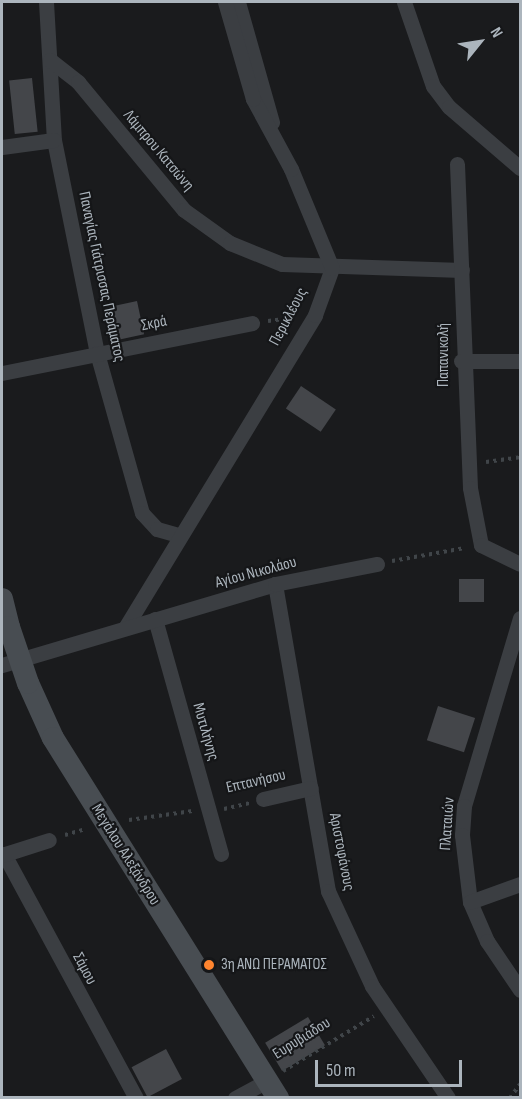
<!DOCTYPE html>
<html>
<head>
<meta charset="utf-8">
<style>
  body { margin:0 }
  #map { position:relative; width:522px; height:1099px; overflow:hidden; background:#1a1b1d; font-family:"Sofia Sans Condensed",sans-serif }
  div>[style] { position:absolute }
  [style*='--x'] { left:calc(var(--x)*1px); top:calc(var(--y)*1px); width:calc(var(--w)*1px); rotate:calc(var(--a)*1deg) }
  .building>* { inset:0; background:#44464a; transform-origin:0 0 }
  .path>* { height:4px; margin-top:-2px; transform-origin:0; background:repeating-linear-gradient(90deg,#404549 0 3px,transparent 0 7.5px) }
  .street>* { height:15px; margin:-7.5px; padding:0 7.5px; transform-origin:7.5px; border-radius:7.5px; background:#3b3e42 }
  .secondary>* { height:22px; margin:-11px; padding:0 11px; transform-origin:11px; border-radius:11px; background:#484d52 }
  .secondary-bridge>* { height:22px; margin:-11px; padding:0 11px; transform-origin:11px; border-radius:11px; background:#484d52 }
  .dots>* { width:16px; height:16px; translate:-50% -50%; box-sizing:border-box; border:3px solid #151618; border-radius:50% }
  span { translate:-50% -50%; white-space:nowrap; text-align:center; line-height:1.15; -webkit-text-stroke:4.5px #151618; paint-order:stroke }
  .street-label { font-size:16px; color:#acb5bd }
  .poi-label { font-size:16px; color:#acb5bd }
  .left { translate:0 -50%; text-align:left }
  .frame { position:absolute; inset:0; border:3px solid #acb5bd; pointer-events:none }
  .north { position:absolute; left:450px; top:12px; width:60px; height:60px; -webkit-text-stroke:4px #151618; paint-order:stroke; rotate:60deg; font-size:16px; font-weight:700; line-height:24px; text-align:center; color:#acb5bd }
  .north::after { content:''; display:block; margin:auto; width:21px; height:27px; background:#acb5bd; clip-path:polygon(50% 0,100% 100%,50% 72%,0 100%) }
  .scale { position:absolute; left:315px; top:1060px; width:147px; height:27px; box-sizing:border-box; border:3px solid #acb5bd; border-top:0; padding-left:8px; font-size:18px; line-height:21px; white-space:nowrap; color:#acb5bd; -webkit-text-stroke:4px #151618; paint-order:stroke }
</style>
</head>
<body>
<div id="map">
  <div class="building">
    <i style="left:32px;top:78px;width:54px;height:23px;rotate:84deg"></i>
    <i style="left:137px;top:301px;width:34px;height:32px;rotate:78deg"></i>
    <i style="left:301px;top:386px;width:42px;height:27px;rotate:34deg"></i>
    <i style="left:459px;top:579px;width:25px;height:23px"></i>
    <i style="left:438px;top:706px;width:39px;height:36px;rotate:18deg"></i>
    <i style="left:308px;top:1017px;width:33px;height:50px;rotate:59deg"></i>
    <i style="left:166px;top:1049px;width:34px;height:39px;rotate:62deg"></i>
  </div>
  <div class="path">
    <i style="--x:268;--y:321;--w:25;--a:-7"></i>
    <i style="--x:486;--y:462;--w:34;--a:-8"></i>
    <i style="--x:392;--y:561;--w:74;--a:-10.1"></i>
    <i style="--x:224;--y:809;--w:26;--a:-13"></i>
    <i style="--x:129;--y:820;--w:64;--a:-8.1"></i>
    <i style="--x:65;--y:835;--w:22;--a:-16"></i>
    <i style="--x:283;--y:1071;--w:106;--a:-31.1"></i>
    <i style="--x:510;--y:1098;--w:17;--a:-54"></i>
  </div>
  <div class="street">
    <i style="--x:46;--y:2;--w:138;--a:86.7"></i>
    <i style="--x:54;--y:140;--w:217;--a:78.6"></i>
    <i style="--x:97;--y:353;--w:166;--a:74.3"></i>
    <i style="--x:142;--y:513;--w:22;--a:47"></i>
    <i style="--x:157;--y:529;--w:22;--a:16"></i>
    <i style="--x:238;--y:2;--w:125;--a:74.2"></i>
    <i style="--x:404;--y:2;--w:89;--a:71"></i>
    <i style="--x:433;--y:86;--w:26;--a:53"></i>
    <i style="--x:449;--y:107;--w:94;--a:40.7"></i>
    <i style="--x:50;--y:60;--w:36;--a:38"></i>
    <i style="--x:78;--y:82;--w:166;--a:50.4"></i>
    <i style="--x:184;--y:210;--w:57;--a:35.7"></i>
    <i style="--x:230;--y:243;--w:56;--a:22"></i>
    <i style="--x:282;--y:264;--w:180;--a:1.9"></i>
    <i style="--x:2;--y:147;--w:52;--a:-7.7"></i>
    <i style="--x:457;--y:164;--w:324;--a:87.7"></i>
    <i style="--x:470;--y:488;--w:58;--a:79.1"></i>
    <i style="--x:481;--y:545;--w:43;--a:26"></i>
    <i style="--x:461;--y:361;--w:59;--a:0"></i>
    <i style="--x:2;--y:373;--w:255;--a:-11.3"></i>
    <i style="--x:275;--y:584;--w:312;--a:80.2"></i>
    <i style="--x:328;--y:891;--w:105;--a:65.1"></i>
    <i style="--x:372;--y:986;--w:135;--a:55.8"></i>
    <i style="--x:520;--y:618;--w:196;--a:106.6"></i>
    <i style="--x:464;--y:806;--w:29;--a:94"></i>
    <i style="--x:462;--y:835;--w:67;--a:83.2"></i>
    <i style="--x:470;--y:902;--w:43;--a:66.4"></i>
    <i style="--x:487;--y:941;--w:59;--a:56"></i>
    <i style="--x:155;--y:619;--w:244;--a:74.3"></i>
    <i style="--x:125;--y:628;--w:366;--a:-58.7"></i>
    <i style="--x:315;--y:315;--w:50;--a:-70.1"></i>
    <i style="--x:332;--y:268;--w:107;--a:-112.5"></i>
    <i style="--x:291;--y:169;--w:80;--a:-118.5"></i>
    <i style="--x:253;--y:99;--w:101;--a:-106.1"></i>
    <i style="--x:2;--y:665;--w:285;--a:-16.5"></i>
    <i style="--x:275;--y:584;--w:104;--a:-11.1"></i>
    <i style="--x:263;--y:799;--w:49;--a:-12.9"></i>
    <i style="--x:4;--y:854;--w:277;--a:61.6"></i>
    <i style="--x:2;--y:855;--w:49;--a:-17.7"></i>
    <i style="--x:470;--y:902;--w:53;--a:-19.8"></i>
    <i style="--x:235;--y:1098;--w:36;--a:-28"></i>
  </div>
  <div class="secondary">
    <i style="--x:2;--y:599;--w:29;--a:76"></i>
    <i style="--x:28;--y:683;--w:60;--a:65.6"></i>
    <i style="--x:53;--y:738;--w:425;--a:58"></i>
  </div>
  <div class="secondary-bridge">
    <i style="--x:9;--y:627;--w:59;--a:71.3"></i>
  </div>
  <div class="dots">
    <i style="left:209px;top:965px;background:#ff852f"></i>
  </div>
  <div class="street-label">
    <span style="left:158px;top:151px;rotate:50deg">Λάμπρου Κατσώνη</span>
    <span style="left:101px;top:277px;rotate:78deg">Παναγίας Γιάτρισσας Περάματος</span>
    <span style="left:289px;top:317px;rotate:-62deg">Περικλέους</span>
    <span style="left:154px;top:324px;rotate:-11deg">Σκρά</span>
    <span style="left:444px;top:355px;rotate:-90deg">Παπανικολή</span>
    <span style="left:256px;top:573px;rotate:-15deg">Αγίου Νικολάου</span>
    <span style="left:205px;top:732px;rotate:74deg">Μυτιλήνης</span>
    <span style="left:256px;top:782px;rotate:-13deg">Επτανήσου</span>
    <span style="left:448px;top:824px;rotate:-86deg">Πλαταιών</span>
    <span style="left:341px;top:852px;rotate:79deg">Αριστοφάνους</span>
    <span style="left:125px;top:855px;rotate:58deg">Μεγάλου Αλεξάνδρου</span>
    <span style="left:84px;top:969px;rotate:62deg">Σάμου</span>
    <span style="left:302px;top:1039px;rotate:-32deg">Ευρυβιάδου</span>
  </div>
  <div class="poi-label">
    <span class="left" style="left:221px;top:965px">3η ΑΝΩ ΠΕΡΑΜΑΤΟΣ</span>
  </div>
  <div class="frame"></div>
  <div class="north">N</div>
  <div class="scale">50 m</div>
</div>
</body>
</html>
